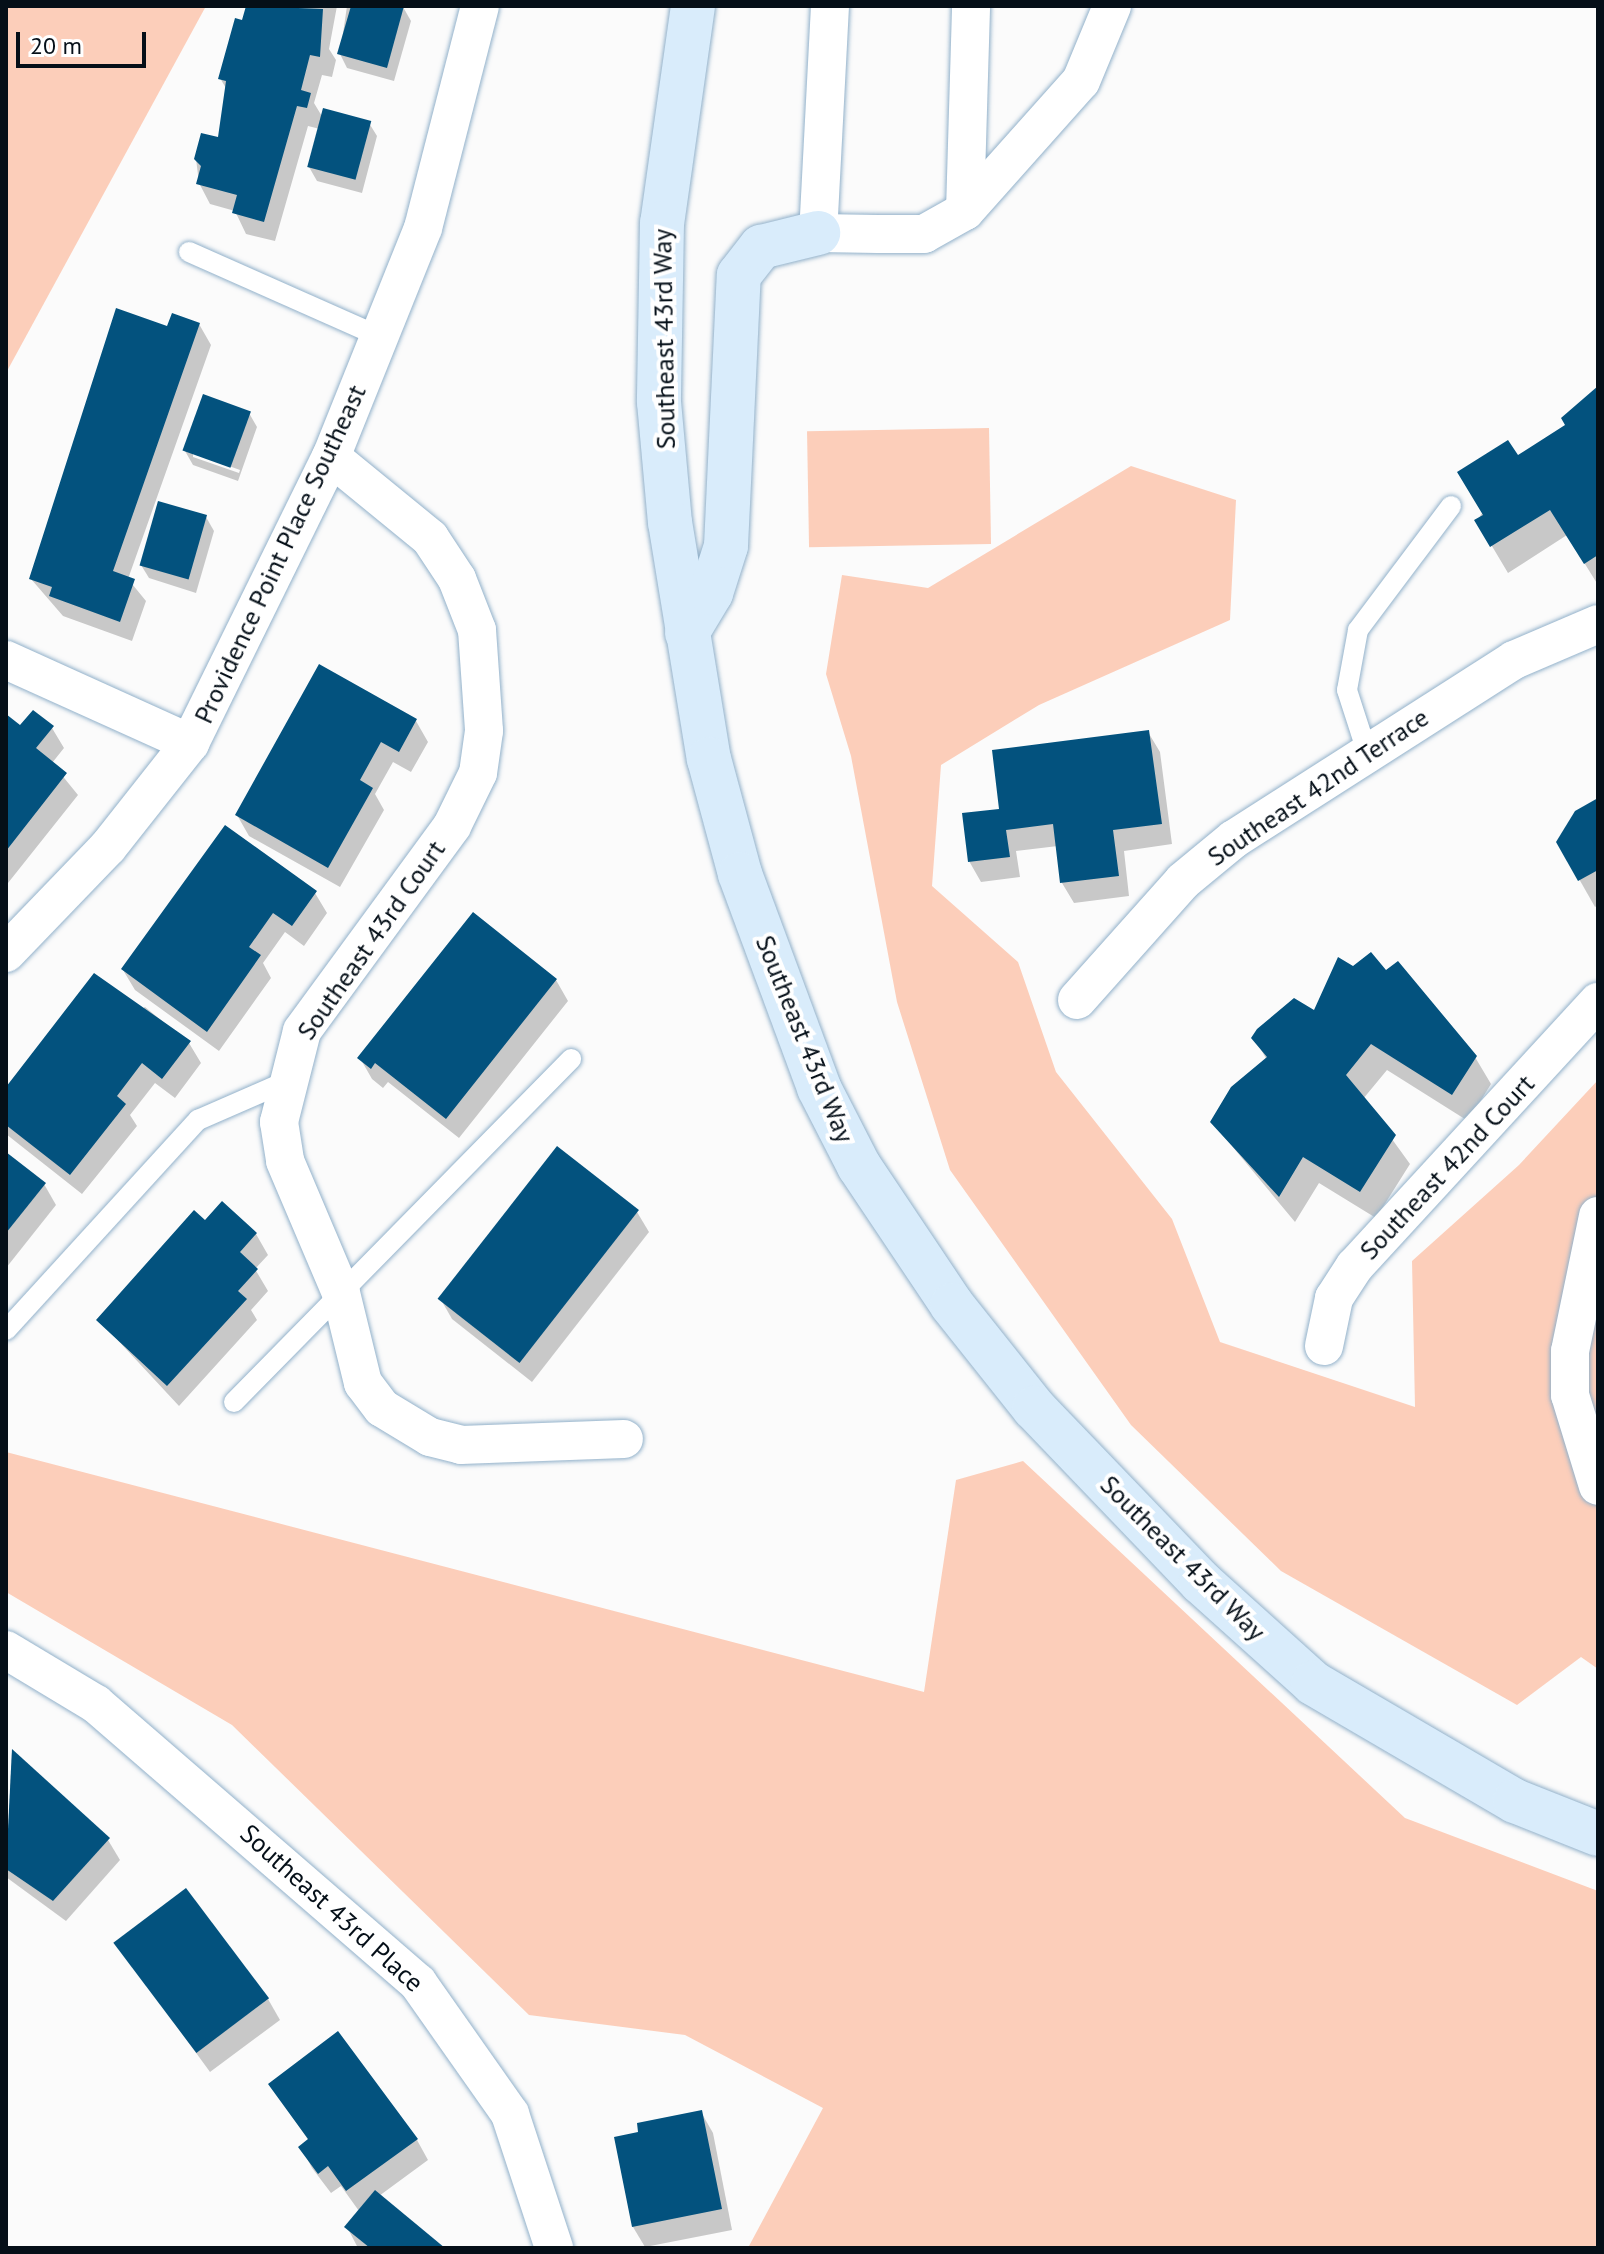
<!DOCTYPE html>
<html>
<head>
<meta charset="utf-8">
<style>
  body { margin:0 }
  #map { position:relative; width:1604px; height:2254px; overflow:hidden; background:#fbfbfb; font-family:"PT Sans",sans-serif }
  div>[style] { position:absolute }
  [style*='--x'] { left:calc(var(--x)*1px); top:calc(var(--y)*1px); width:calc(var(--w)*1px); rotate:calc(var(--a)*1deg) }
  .green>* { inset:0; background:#fcceba; transform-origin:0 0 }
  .shadow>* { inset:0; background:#0003 }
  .building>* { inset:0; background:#03527e; transform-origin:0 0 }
  .roads { filter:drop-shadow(0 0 2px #92b1ca) drop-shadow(0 0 2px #92b1ca) }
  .service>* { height:20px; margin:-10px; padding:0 10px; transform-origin:10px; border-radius:10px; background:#fff }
  .minor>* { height:38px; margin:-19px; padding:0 19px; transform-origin:19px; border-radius:19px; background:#fff }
  .secondary>* { height:44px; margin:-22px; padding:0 22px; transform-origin:22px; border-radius:22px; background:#d9ecfb }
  span { translate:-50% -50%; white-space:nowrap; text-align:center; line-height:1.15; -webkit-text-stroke:8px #fff; paint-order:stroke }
  .street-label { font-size:26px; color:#050f18 }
  .frame { position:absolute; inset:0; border:8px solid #050f18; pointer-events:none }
  .scale { position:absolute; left:16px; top:32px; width:130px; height:36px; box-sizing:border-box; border:4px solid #050f18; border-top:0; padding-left:10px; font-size:24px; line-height:28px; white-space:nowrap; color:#050f18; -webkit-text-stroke:6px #fff; paint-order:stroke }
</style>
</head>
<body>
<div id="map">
  <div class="green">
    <i style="clip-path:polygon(6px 6px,206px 6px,6px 373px)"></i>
    <i style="left:989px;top:428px;width:116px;height:182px;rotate:89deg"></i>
    <i style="clip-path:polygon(1131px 466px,1236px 500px,1230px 620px,1039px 705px,941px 765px,932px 886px,1018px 962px,1056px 1072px,1172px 1219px,1220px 1342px,1415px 1407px,1412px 1261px,1519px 1165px,1598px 1080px,1598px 1669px,1581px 1657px,1517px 1705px,1281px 1571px,1131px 1425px,950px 1170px,897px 1002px,851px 756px,826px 674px,842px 575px,928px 588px)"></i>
    <i style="clip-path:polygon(6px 1452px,924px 1692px,956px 1480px,1023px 1461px,1405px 1818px,1598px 1891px,1598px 2248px,749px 2246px,823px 2108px,685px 2035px,529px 2015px,232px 1725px,6px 1592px)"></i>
  </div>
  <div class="shadow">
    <i style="clip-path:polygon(248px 6px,337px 6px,329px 49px,336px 60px,332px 77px,322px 75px,314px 103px,323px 118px,369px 123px,377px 136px,362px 193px,317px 181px,309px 167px,320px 129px,308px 126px,275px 241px,246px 234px,235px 211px,210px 204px,199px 183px,196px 159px,220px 140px,227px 90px,220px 78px)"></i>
    <i style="clip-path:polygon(347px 6px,403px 7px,411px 21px,394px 81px,347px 68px,340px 54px)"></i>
    <i style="clip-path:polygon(199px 324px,211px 345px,128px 579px,146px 601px,132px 641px,63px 616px,31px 579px,168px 329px)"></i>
    <i style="clip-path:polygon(1598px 389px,1598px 585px,1567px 535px,1508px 573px,1477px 521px,1517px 458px,1568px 426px)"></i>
    <i style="clip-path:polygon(evenodd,249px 413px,257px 427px,238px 481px,193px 465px,185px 451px,249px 413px,193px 453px,240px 470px,239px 473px,193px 457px,193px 453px)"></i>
    <i style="clip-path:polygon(206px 517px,214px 531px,196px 593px,149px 578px,141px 565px)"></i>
    <i style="clip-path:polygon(6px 716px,21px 728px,52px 728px,64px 748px,52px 763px,78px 795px,8px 883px)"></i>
    <i style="clip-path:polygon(416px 721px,428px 742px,411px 772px,393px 762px,375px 794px,384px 810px,340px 887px,249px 836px,237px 815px)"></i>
    <i style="clip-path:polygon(1148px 732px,1160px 752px,1172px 844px,1124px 851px,1129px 896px,1074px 903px,1062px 883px,1058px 846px,1016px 851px,1020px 877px,981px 882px,969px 861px,1002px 810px)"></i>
    <i style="clip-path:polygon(1598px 801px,1598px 905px,1595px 907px,1558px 842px)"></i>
    <i style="clip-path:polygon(315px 893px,327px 913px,304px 946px,285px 932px,263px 963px,271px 978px,219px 1051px,135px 990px,123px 970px)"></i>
    <i style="clip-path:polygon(1353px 968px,1386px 973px,1475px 1057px,1491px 1084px,1468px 1121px,1387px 1070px,1363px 1099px,1410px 1164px,1376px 1218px,1319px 1183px,1295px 1222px,1212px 1122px,1267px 1060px,1254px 1038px,1315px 1013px)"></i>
    <i style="clip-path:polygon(556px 980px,568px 1001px,459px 1138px,388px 1082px,383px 1088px,372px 1079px,360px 1058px)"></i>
    <i style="clip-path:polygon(145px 1007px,189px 1043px,201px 1063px,175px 1098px,155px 1083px,130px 1115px,137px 1126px,82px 1194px,6px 1134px,6px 1090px)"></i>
    <i style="clip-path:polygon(6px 1154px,44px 1184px,56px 1205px,6px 1268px)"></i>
    <i style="clip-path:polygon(637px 1212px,649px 1232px,532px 1382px,452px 1319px,440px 1298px)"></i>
    <i style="clip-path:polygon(206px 1223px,256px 1234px,268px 1255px,255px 1269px,268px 1291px,251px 1310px,257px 1320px,179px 1406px,99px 1320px)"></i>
    <i style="clip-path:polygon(12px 1752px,108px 1840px,120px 1860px,66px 1921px,6px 1877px)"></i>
    <i style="clip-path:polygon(116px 1943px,268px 1999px,280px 2020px,210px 2072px)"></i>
    <i style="clip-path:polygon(270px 2084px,417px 2140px,428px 2160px,379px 2196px,442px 2248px,358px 2248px,347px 2227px,359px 2211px,341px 2186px,331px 2193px,312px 2168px,301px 2147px,309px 2141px)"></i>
    <i style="clip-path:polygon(701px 2112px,713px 2133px,732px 2230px,645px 2247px,633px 2227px,641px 2133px)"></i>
  </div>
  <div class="building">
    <i style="clip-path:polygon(246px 6px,323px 9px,320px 57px,310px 55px,301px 90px,311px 93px,307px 108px,297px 106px,264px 222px,232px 213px,237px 195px,196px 184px,201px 166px,194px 159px,201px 133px,218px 137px,226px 81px,218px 79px,235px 18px,242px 20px)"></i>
    <i style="clip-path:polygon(351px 6px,404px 6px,387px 68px,337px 54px)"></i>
    <i style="left:323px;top:108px;width:50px;height:61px;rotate:15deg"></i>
    <i style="clip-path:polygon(116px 308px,167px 326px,172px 313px,200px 323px,113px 571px,135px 579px,120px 622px,49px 596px,52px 587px,29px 579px)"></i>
    <i style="clip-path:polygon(1598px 386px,1598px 555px,1584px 564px,1550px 510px,1490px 547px,1474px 520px,1483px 515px,1457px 472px,1508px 440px,1518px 455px,1565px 425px,1561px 418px)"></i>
    <i style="left:203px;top:394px;width:51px;height:60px;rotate:20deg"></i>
    <i style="left:158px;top:501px;width:51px;height:67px;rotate:16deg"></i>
    <i style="clip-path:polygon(319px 664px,417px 719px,399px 752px,381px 742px,360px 780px,373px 788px,328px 868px,235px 815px)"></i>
    <i style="clip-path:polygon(33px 710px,54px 726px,36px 748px,67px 773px,6px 851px,6px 714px,20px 725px)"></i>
    <i style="clip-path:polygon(1149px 730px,1162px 824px,1113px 830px,1119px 876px,1060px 883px,1053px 824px,1006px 830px,1010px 857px,968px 862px,962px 813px,999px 809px,992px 750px)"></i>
    <i style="clip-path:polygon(1598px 798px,1598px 870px,1578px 881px,1556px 842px,1575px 811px)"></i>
    <i style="clip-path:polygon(225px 825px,317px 891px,292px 926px,273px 913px,249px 947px,261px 955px,207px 1032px,121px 969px)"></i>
    <i style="clip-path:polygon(473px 912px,557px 979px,446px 1119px,375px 1063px,371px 1069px,357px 1058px)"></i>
    <i style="clip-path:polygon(1371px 952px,1386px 970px,1398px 961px,1477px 1056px,1452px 1095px,1371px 1044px,1346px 1075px,1396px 1135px,1360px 1192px,1303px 1157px,1279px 1197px,1210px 1122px,1231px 1087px,1267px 1057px,1251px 1038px,1257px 1029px,1294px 998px,1314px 1010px,1338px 957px,1353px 966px)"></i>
    <i style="clip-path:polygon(94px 973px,191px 1041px,162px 1079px,142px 1063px,117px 1096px,126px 1104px,70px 1175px,6px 1125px,6px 1087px)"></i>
    <i style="left:557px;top:1146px;width:104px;height:194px;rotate:38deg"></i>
    <i style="clip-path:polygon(6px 1152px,46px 1183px,6px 1233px)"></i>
    <i style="clip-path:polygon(222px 1201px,257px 1233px,240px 1252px,258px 1269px,238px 1291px,247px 1299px,167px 1386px,96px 1320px,194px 1210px,205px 1220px)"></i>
    <i style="clip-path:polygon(12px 1749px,110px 1838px,53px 1901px,6px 1869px)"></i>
    <i style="left:186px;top:1888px;width:138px;height:91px;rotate:53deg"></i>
    <i style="clip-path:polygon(338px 2031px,418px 2139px,346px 2191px,328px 2166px,318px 2174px,298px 2147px,308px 2139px,268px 2084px)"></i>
    <i style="clip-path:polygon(702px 2110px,722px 2209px,632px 2227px,614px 2137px,638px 2132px,637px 2123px)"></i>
    <i style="clip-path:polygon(375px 2190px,445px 2248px,370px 2248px,344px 2227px)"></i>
  </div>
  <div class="roads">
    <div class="service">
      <i style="--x:189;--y:252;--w:208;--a:23.9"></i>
      <i style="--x:1366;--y:749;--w:62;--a:-107.9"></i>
      <i style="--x:1347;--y:690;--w:61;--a:-79.6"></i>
      <i style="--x:1358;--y:630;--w:155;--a:-53.1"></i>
      <i style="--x:6;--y:1330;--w:285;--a:-47.6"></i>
      <i style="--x:198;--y:1120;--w:95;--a:-23.6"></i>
      <i style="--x:234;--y:1402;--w:481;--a:-45.5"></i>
    </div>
    <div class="minor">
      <i style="--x:830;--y:6;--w:227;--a:93"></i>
      <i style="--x:818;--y:233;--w:60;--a:1"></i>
      <i style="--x:878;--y:234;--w:46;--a:0"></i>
      <i style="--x:924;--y:234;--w:47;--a:-29.3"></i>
      <i style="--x:965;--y:211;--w:174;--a:-48.3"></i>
      <i style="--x:1081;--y:81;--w:81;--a:-67.5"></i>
      <i style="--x:965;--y:211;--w:205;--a:-88.3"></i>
      <i style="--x:331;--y:457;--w:128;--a:39.3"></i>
      <i style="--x:430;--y:538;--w:49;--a:56.6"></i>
      <i style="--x:457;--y:579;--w:55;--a:68.6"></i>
      <i style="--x:477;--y:630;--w:101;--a:86"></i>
      <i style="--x:484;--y:731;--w:42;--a:98.1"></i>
      <i style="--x:478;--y:773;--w:59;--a:116.1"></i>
      <i style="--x:452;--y:826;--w:254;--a:126.2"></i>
      <i style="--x:302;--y:1031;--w:94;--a:104.2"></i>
      <i style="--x:279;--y:1122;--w:39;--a:81"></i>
      <i style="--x:285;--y:1161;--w:143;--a:67"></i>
      <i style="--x:341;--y:1293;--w:93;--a:76.3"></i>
      <i style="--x:363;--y:1383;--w:31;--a:53"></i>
      <i style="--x:382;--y:1408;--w:56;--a:31.1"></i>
      <i style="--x:430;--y:1437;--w:32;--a:14"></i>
      <i style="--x:461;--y:1445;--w:163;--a:-2.1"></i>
      <i style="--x:6;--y:660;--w:202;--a:24.3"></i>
      <i style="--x:6;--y:953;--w:147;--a:-46.1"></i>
      <i style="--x:108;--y:847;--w:132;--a:-51.7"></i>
      <i style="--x:190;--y:743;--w:319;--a:-63.8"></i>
      <i style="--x:331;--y:457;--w:247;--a:-68.1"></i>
      <i style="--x:423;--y:228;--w:229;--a:-75.6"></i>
      <i style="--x:1077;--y:1000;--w:159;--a:-48.3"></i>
      <i style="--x:1183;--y:881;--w:66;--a:-39.5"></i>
      <i style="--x:1234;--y:839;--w:332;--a:-32.6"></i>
      <i style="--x:1514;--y:660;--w:91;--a:-23.2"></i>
      <i style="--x:1598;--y:1216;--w:138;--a:101.7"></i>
      <i style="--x:1570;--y:1351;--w:44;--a:90"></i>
      <i style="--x:1570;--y:1395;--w:95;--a:72.9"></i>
      <i style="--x:1324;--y:1346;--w:49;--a:-78.2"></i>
      <i style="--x:1334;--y:1298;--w:38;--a:-57"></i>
      <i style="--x:1355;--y:1266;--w:359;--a:-47.4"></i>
      <i style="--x:6;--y:1650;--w:105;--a:31"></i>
      <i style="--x:96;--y:1704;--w:426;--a:40.9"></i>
      <i style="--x:418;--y:1983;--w:160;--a:54.9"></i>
      <i style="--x:510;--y:2114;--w:141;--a:71.8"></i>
    </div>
    <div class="secondary">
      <i style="--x:693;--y:6;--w:219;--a:98.1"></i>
      <i style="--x:662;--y:223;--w:179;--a:91"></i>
      <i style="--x:659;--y:402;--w:121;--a:84.8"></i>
      <i style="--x:670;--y:522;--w:240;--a:80.7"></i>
      <i style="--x:709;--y:759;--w:119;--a:74.9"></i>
      <i style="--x:740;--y:874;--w:228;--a:69.7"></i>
      <i style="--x:819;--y:1088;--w:88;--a:62.9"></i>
      <i style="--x:859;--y:1166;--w:167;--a:56.2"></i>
      <i style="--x:952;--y:1305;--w:132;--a:51.5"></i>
      <i style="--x:1034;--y:1408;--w:241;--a:46.2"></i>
      <i style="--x:1201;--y:1582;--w:151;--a:42"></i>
      <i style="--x:1313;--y:1683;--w:234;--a:30.3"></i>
      <i style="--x:1515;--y:1801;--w:89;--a:21.7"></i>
      <i style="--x:687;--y:633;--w:47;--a:-59"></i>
      <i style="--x:711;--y:593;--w:49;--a:-72.3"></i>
      <i style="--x:726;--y:546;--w:271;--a:-87.3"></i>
      <i style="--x:739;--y:275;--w:36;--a:-52"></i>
      <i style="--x:761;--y:247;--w:59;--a:-13.8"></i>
    </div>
  </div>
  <div class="street-label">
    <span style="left:664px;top:339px;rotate:-91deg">Southeast 43rd Way</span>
    <span style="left:280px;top:554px;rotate:-65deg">Providence Point Place Southeast</span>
    <span style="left:1318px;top:787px;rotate:-34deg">Southeast 42nd Terrace</span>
    <span style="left:371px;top:940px;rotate:-55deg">Southeast 43rd Court</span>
    <span style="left:805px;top:1039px;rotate:68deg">Southeast 43rd Way</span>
    <span style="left:1447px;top:1167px;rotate:-47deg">Southeast 42nd Court</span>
    <span style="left:1183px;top:1558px;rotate:45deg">Southeast 43rd Way</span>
    <span style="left:332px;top:1908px;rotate:42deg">Southeast 43rd Place</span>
  </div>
  <div class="frame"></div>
  <div class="scale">20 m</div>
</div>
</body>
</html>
